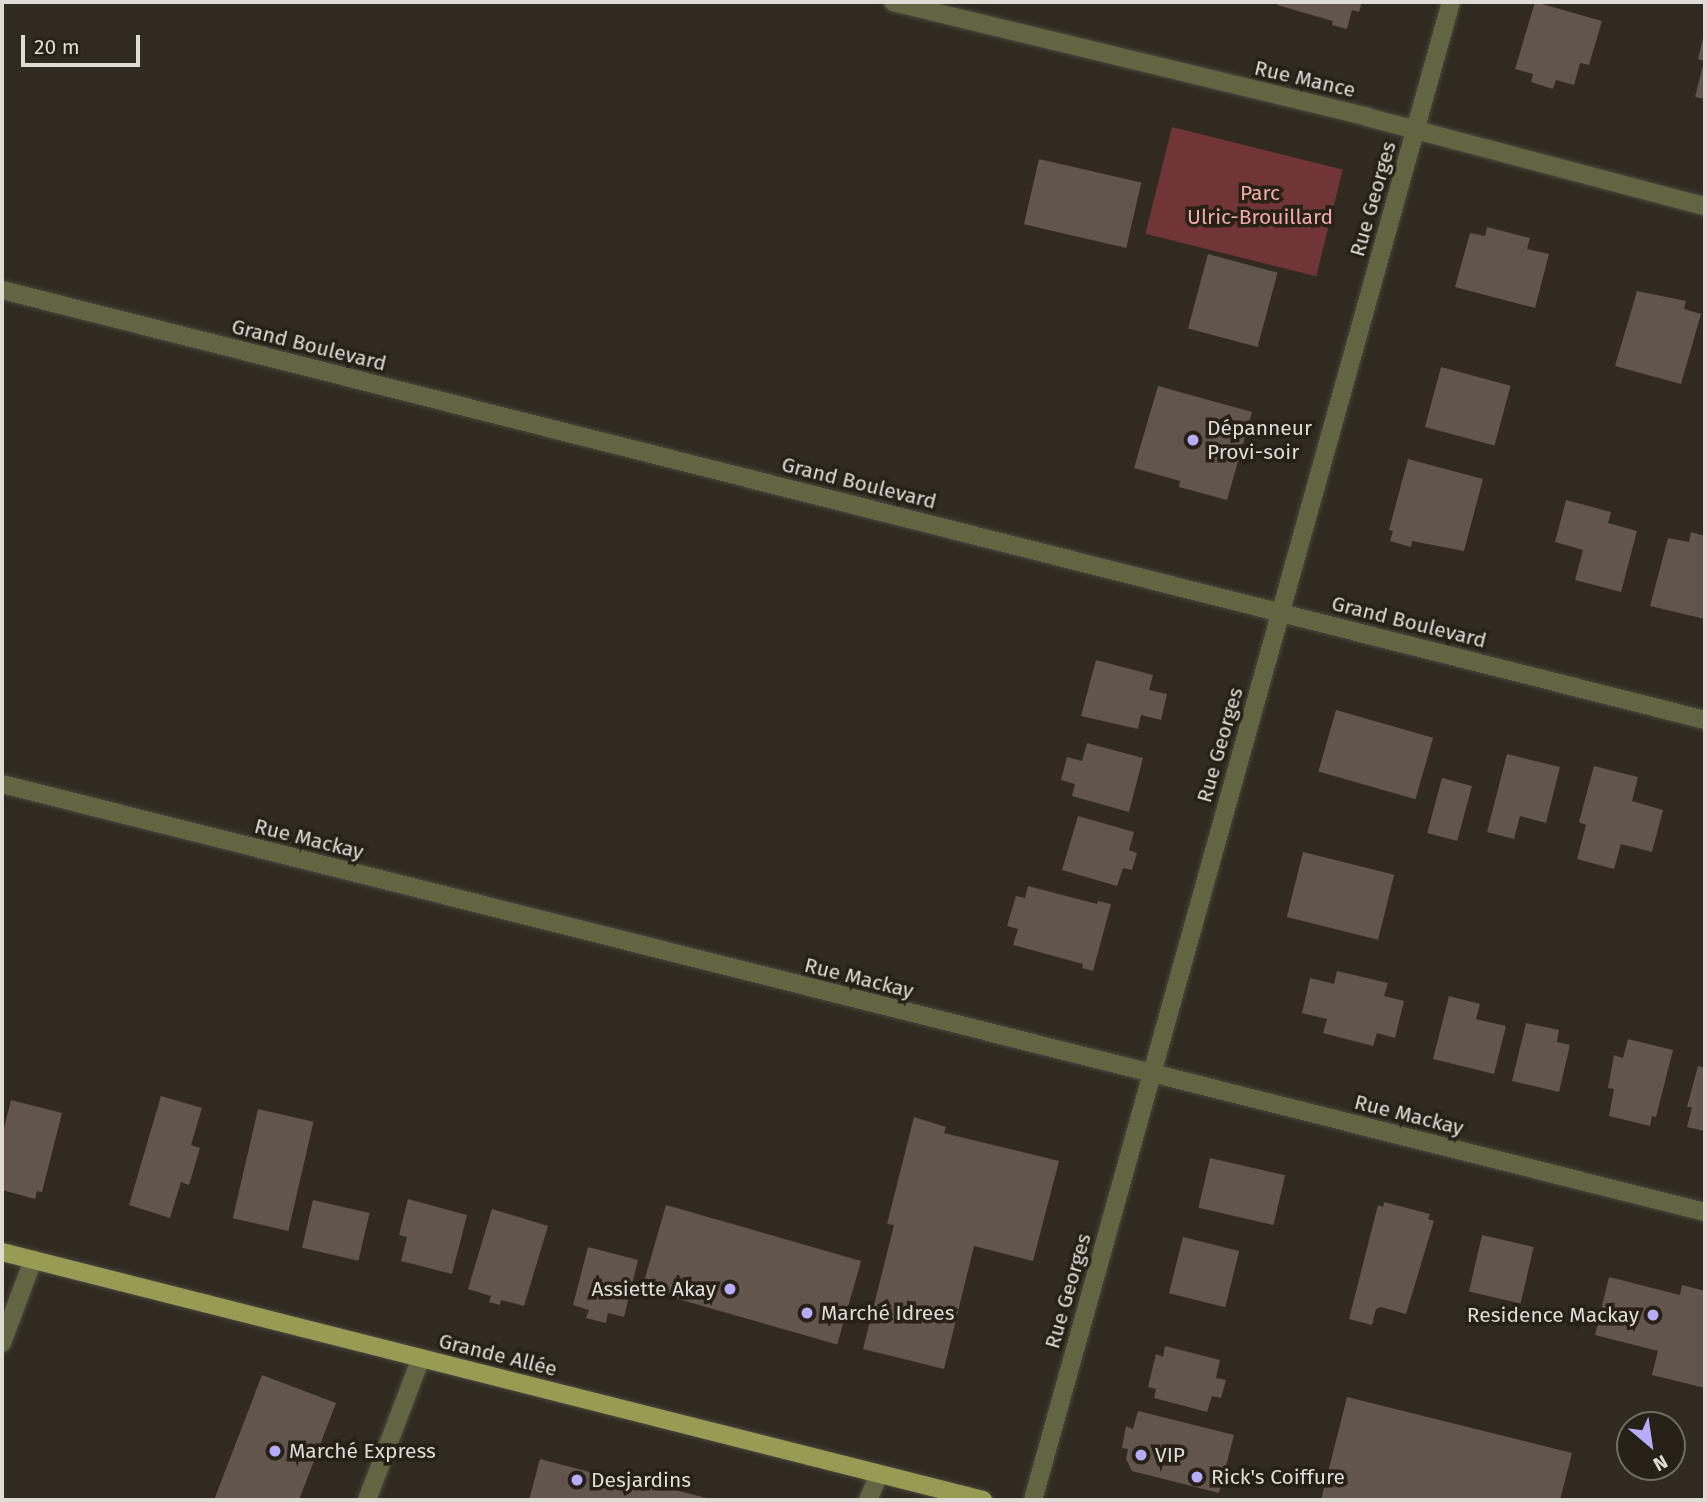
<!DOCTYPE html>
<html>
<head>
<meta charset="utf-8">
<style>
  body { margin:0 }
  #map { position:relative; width:1707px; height:1502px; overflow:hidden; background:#302a20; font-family:"Fira Sans",sans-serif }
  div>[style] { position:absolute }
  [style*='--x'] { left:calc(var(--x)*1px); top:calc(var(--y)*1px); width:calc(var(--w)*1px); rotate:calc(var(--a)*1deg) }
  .green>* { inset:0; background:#713537; transform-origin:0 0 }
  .building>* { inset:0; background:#62554e; transform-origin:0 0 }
  .roads { filter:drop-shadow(0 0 2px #4c463d) drop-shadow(0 0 2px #4c463d) }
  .minor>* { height:18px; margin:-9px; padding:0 9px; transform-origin:9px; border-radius:9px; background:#626442 }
  .major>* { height:18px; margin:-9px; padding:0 9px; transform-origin:9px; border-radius:9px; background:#989b54 }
  .dots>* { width:19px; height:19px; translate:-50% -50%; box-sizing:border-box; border:4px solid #262017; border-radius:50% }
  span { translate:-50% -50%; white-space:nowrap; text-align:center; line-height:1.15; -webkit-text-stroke:7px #262017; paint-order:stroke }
  .street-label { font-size:21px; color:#dfdbd5 }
  .park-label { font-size:21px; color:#f1aaa9 }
  .poi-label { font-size:21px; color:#dfdbd5 }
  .left { translate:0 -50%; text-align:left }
  .right { translate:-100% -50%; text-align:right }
  .frame { position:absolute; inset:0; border:4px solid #dfdbd5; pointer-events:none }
  .north { position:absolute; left:1616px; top:1411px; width:70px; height:70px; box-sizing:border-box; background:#262017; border:2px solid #706b63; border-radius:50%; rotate:151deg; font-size:19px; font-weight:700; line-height:28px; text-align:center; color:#dfdbd5 }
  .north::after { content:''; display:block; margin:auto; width:24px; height:32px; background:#b6acf8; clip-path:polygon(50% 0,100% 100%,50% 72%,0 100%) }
  .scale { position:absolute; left:21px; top:35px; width:119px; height:32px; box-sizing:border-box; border:4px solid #dfdbd5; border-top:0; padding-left:9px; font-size:21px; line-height:24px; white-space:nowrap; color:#dfdbd5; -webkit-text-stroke:5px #262017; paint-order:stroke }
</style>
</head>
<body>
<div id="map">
  <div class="green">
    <i style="left:1172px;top:127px;width:176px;height:110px;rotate:14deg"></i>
  </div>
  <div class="building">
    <i style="clip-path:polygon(1278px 2px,1362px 2px,1359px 12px,1352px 10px,1347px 29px,1332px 25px,1333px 21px,1277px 5px)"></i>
    <i style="clip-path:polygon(1535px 2px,1602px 21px,1589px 65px,1580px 63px,1574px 85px,1556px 80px,1553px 89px,1531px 82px,1533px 74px,1515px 69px)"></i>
    <i style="clip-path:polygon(1704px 34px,1705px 34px,1705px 99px,1695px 97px,1704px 61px,1698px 59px)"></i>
    <i style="left:1039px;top:159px;width:105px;height:67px;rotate:13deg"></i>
    <i style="clip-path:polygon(1487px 227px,1530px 238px,1527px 249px,1549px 254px,1535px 308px,1455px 287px,1470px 233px,1485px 236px)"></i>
    <i style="left:1208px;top:254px;width:72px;height:77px;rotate:15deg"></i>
    <i style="clip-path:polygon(1637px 291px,1686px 301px,1684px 309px,1701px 314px,1681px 384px,1615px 366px)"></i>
    <i style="left:1441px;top:367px;width:72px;height:62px;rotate:15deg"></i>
    <i style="clip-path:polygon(1158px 386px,1252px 412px,1227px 500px,1179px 487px,1180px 481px,1134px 468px)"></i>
    <i style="clip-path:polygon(1408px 459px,1483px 479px,1464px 551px,1412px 541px,1411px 547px,1390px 541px,1393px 531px,1389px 530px)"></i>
    <i style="clip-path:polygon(1566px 500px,1611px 512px,1608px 523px,1637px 531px,1621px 592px,1575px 580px,1583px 550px,1555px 542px)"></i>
    <i style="clip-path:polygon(1691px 532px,1705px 536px,1705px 619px,1650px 606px,1668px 538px,1689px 542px)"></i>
    <i style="clip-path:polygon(1096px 660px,1153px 675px,1149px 690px,1167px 694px,1161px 720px,1141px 715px,1138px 729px,1081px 716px)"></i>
    <i style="left:1336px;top:710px;width:101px;height:64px;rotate:16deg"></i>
    <i style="clip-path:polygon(1087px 743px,1143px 758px,1129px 812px,1072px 796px,1075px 784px,1061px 780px,1067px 757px,1082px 761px)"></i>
    <i style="clip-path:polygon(1507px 754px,1560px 767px,1546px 823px,1520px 816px,1514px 839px,1487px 832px)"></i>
    <i style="clip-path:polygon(1594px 766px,1638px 777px,1632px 801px,1663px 810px,1652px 852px,1621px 844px,1614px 869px,1577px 859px,1586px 825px,1579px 822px)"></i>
    <i style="left:1442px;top:778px;width:31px;height:57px;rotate:15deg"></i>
    <i style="clip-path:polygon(1078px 816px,1134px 832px,1129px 850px,1137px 853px,1132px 870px,1123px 868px,1117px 886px,1062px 870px)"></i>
    <i style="left:1303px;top:852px;width:94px;height:67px;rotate:14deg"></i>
    <i style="clip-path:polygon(1028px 886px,1097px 904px,1098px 901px,1111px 904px,1093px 971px,1082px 968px,1083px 964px,1013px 945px,1018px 929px,1007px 926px,1016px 896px,1025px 898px)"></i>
    <i style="clip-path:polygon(1337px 971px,1388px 983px,1384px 996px,1404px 1001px,1395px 1038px,1377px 1033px,1373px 1046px,1323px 1033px,1327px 1019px,1302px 1013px,1310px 978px,1334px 984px)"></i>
    <i style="clip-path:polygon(1449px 996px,1480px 1004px,1476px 1019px,1506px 1026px,1494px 1074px,1433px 1059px)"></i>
    <i style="clip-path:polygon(1526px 1023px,1559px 1030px,1557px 1042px,1570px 1045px,1559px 1092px,1512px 1081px)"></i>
    <i style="clip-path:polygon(1628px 1039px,1673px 1050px,1656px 1117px,1652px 1116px,1650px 1126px,1609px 1116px,1614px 1089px,1608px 1088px,1614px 1055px,1623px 1058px)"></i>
    <i style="clip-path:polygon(1698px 1066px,1705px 1068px,1705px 1131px,1687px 1127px,1692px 1107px,1687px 1107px)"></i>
    <i style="clip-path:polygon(161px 1096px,202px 1108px,191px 1145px,200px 1148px,189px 1185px,181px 1182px,170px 1218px,129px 1205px)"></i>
    <i style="clip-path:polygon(11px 1100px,62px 1113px,42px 1192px,37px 1191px,35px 1199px,2px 1190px,2px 1136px)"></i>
    <i style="left:258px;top:1109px;width:57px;height:112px;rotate:13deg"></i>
    <i style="clip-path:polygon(914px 1117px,946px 1127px,944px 1133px,1059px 1161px,1033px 1261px,974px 1246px,944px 1369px,863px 1349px,894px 1225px,887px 1224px)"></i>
    <i style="left:1210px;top:1158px;width:77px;height:51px;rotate:13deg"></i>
    <i style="clip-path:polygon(408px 1199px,467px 1215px,452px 1274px,401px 1261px,407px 1237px,399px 1235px)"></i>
    <i style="left:313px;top:1200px;width:58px;height:49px;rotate:13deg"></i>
    <i style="clip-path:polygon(1384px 1202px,1430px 1214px,1428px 1219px,1434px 1221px,1406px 1314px,1381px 1307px,1376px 1309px,1372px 1325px,1349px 1319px,1378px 1205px,1383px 1207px)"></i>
    <i style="left:666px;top:1205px;width:203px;height:87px;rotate:16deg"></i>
    <i style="clip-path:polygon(492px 1209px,548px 1226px,524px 1306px,501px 1300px,500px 1305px,489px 1302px,491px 1296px,468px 1289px)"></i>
    <i style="left:1482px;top:1235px;width:53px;height:58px;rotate:13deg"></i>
    <i style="left:1183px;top:1237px;width:58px;height:58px;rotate:14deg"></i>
    <i style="clip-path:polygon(588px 1247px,638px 1260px,624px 1317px,608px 1313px,606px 1323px,586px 1318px,589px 1310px,573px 1305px)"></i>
    <i style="clip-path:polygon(1609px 1277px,1680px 1295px,1682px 1285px,1705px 1291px,1705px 1388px,1652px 1375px,1658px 1351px,1595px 1335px)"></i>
    <i style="clip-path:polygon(1165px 1346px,1220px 1360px,1216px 1378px,1226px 1380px,1221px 1398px,1212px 1396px,1207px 1412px,1154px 1398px,1156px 1389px,1148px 1387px,1156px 1354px,1163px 1357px)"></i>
    <i style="clip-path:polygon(262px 1375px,336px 1403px,299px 1500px,214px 1500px)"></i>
    <i style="clip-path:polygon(1347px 1397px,1572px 1453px,1560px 1500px,1321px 1500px)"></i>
    <i style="clip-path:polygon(1138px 1411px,1234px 1435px,1219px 1493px,1132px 1471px,1126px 1459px,1128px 1449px,1122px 1448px,1126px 1426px,1133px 1429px)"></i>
    <i style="clip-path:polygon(540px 1459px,628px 1482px,629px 1478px,714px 1500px,529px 1500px)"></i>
  </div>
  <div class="roads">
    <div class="minor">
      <i style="--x:893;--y:2;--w:488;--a:13.6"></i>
      <i style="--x:1367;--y:117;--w:350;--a:14.8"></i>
      <i style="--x:2;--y:290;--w:1756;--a:14.17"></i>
      <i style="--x:2;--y:784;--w:1756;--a:14.11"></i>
      <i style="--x:2;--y:1343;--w:89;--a:-69.5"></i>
      <i style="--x:367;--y:1500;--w:152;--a:-69.2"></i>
      <i style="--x:868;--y:1500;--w:28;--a:-67"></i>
      <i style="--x:1033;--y:1500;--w:1555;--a:-74.41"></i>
    </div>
    <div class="major">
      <i style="--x:2;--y:1252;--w:1012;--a:14.19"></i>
    </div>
  </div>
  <div class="dots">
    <i style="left:1193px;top:440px;background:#b6acf8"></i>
    <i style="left:730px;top:1289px;background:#b6acf8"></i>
    <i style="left:807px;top:1313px;background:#b6acf8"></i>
    <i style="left:1653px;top:1315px;background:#b6acf8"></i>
    <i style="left:275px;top:1451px;background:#b6acf8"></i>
    <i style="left:1141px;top:1455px;background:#b6acf8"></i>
    <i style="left:1197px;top:1477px;background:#b6acf8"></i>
    <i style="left:577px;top:1480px;background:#b6acf8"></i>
  </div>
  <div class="street-label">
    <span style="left:1305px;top:79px;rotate:13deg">Rue Mance</span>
    <span style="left:1373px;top:199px;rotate:-74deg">Rue Georges</span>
    <span style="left:309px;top:345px;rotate:14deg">Grand Boulevard</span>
    <span style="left:859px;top:483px;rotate:14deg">Grand Boulevard</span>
    <span style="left:1409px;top:622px;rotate:14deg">Grand Boulevard</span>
    <span style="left:1220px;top:745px;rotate:-74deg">Rue Georges</span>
    <span style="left:309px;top:839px;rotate:14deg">Rue Mackay</span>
    <span style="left:859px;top:978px;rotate:14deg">Rue Mackay</span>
    <span style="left:1409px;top:1115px;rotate:14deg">Rue Mackay</span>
    <span style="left:1068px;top:1291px;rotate:-74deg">Rue Georges</span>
    <span style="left:498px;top:1355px;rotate:14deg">Grande Allée</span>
  </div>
  <div class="park-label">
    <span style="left:1260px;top:205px">Parc<br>Ulric-Brouillard</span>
  </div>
  <div class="poi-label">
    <span class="left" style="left:1207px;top:440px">Dépanneur<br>Provi-soir</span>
    <span class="right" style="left:716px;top:1289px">Assiette Akay</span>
    <span class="left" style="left:821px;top:1313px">Marché Idrees</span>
    <span class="right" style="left:1639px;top:1315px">Residence Mackay</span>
    <span class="left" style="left:289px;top:1451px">Marché Express</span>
    <span class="left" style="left:1155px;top:1455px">VIP</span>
    <span class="left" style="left:1211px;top:1477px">Rick's Coiffure</span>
    <span class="left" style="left:591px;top:1480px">Desjardins</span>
  </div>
  <div class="frame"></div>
  <div class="north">N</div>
  <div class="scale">20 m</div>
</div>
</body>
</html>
